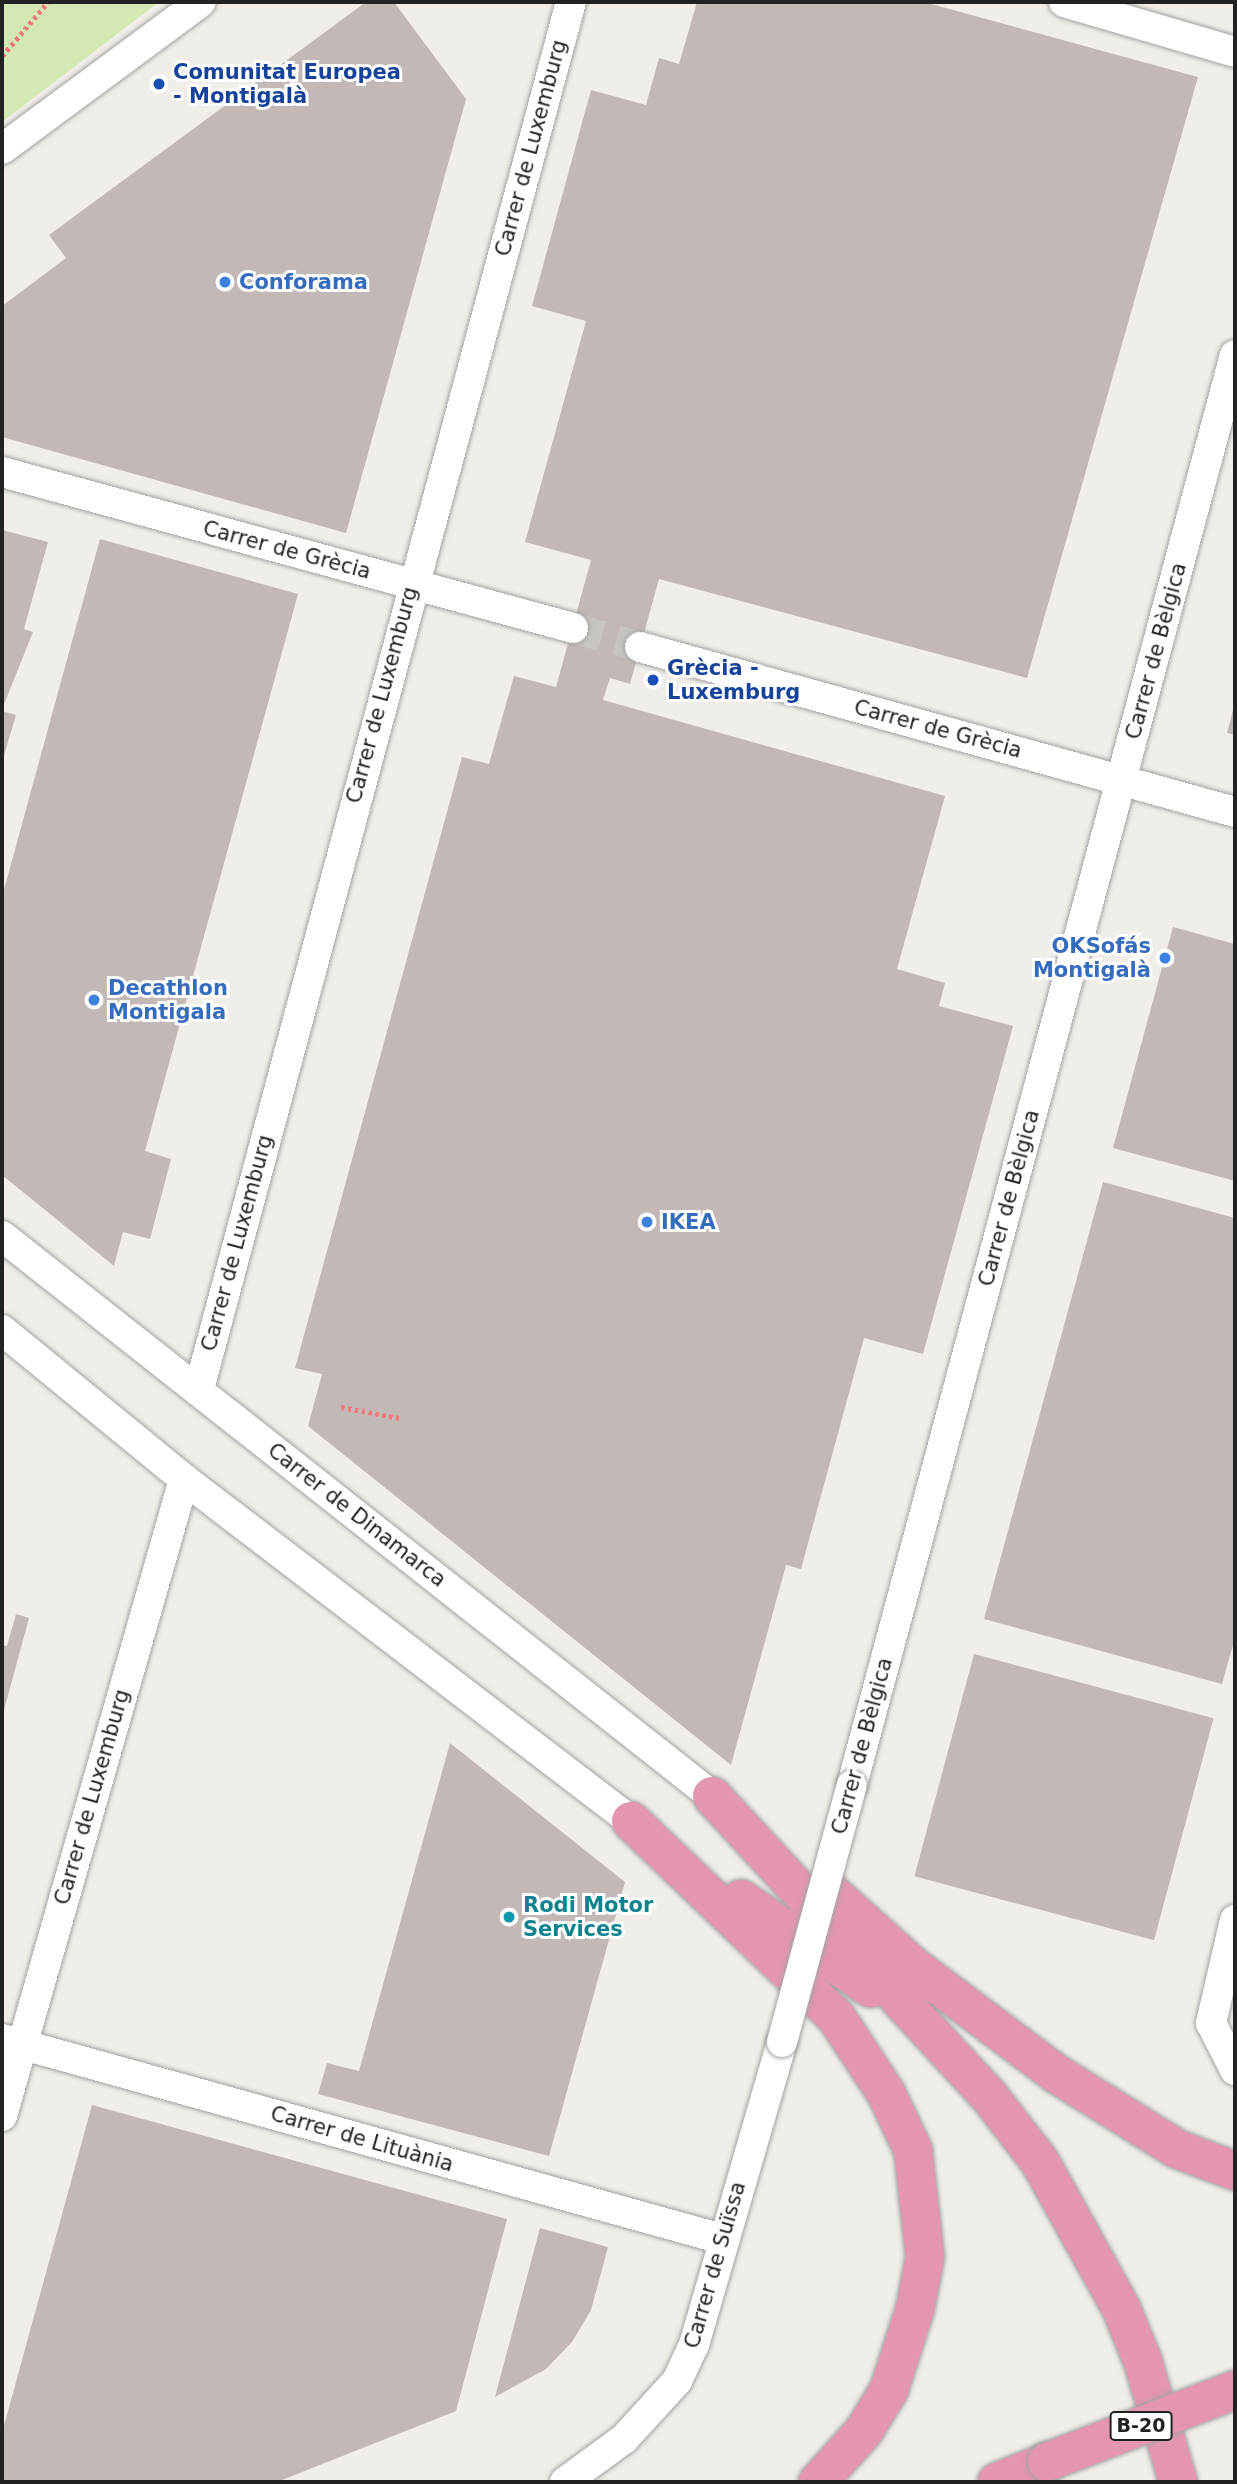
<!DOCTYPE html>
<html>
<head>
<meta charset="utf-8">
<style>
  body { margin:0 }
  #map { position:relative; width:1237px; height:2484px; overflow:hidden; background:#f1eee9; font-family:"DejaVu Sans",sans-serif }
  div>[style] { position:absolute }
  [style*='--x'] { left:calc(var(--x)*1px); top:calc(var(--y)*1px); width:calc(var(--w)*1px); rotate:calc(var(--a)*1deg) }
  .grass>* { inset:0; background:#d3e8b3 }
  .building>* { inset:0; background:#c2b9b6; transform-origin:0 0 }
  .street-tunnel>* { height:30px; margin-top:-15px; transform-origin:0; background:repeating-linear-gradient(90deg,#c8c5c1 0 30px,transparent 0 45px) }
  .path>* { height:4.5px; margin-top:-2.25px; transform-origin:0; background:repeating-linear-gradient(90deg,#f2797c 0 3.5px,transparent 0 7px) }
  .roads { filter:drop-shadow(0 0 2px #a3a3a3) drop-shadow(0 0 2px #a3a3a3) }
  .street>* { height:30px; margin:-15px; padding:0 15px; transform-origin:15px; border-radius:15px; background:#fff }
  .highway>* { height:38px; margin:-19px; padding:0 19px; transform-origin:19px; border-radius:19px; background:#e396ae }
  .bridges { filter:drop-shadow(0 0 2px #a3a3a3) drop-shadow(0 0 2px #a3a3a3) }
  .street-bridge>* { height:30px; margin:-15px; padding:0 15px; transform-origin:15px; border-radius:15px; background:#fff }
  .highway-bridge>* { height:38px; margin:-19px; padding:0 19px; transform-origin:19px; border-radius:19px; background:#e396ae }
  .dots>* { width:19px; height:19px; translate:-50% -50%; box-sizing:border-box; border:4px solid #fff; border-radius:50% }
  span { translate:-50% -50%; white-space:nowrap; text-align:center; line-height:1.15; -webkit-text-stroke:6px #fff; paint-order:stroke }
  .shield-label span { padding:2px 5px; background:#fff; border:2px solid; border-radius:5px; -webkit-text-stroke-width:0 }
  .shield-label { font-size:19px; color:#222; font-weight:700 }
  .transit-label { font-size:21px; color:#164399; font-weight:700 }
  .left { translate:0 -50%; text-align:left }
  .street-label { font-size:21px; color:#222 }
  .shop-label { font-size:21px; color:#366cbe; font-weight:700 }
  .right { translate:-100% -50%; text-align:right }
  .culture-label { font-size:21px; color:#0d838f; font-weight:700 }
  .frame { position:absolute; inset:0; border:4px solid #222; pointer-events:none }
</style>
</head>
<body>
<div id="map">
  <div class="grass">
    <i style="clip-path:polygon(2px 2px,159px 2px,2px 122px)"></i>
  </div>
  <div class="building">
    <i style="clip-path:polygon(366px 2px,394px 2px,466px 99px,346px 533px,2px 437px,2px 306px,66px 258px,49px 235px)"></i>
    <i style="clip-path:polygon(697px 2px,924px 2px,1198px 77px,1027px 678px,659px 579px,630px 684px,610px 678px,603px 700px,945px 796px,897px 969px,945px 983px,939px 1006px,1013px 1026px,923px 1354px,864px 1338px,801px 1569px,786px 1565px,731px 1765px,308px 1426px,322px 1374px,295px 1368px,462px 757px,489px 764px,514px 676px,556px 687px,591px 560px,525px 542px,586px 321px,532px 306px,591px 90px,646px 105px,659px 58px,679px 64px)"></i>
    <i style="clip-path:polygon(2px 530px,48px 542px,24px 629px,33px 632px,3px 707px)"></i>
    <i style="clip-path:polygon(100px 539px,298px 594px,145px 1151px,171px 1159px,150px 1239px,123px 1232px,114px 1266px,2px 1175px,2px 897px)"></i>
    <i style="clip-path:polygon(1234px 706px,1235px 706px,1235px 735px,1227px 733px)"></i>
    <i style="clip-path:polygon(2px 711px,16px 715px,2px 762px)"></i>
    <i style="clip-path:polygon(1173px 927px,1235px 944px,1235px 1181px,1113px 1148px)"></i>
    <i style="clip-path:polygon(1103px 1182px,1235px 1218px,1235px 1638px,1222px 1684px,984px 1619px)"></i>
    <i style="clip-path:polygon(16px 1614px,29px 1618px,3px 1714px,2px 1645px,7px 1646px)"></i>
    <i style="left:974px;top:1654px;width:248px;height:230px;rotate:15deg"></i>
    <i style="clip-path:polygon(450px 1743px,625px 1882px,549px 2156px,318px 2094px,327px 2063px,359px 2071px)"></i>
    <i style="clip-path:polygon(92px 2105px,507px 2219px,456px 2411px,277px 2482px,2px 2482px,2px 2433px)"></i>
    <i style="clip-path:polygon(540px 2228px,608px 2247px,591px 2310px,572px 2342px,546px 2369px,495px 2397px)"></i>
  </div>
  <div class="street-tunnel">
    <i style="--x:573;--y:628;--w:70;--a:15.8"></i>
  </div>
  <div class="path">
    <i style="--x:2;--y:56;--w:71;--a:-49.6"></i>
    <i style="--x:341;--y:1407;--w:59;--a:10.7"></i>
  </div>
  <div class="roads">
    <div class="street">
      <i style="--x:1064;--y:2;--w:178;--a:16.3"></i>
      <i style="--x:2;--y:149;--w:247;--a:-36.5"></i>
      <i style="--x:2;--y:472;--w:592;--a:15.28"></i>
      <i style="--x:640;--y:647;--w:617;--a:15.5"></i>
      <i style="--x:2;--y:1236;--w:904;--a:38.26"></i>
      <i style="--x:2;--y:1330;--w:235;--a:39.3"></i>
      <i style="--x:184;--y:1479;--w:563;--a:37.42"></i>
      <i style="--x:199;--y:1389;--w:1436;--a:-74.99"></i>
      <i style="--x:852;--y:1785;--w:1480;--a:-75.01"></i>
      <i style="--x:1235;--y:1920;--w:106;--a:103.1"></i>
      <i style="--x:1211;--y:2023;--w:53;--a:62.9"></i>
      <i style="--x:2;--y:2039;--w:747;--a:15.52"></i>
      <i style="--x:2;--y:2116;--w:662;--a:-74.05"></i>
      <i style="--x:565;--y:2482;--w:73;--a:-36.1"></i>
      <i style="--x:624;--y:2439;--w:79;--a:-47.6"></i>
      <i style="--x:677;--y:2381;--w:40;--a:-65"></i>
      <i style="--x:694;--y:2345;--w:316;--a:-73.8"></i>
    </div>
    <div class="highway">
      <i style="--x:712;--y:1796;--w:408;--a:47.3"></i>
      <i style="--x:989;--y:2096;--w:83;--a:52.3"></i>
      <i style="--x:1040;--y:2162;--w:167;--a:61"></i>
      <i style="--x:1121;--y:2308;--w:58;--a:67.8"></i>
      <i style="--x:1143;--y:2362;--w:125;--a:73.7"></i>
      <i style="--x:631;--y:1821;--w:284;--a:43.7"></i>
      <i style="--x:836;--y:2017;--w:91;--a:56.7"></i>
      <i style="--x:886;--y:2093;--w:63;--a:64.7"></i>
      <i style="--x:913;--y:2150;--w:108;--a:83.6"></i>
      <i style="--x:925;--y:2257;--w:53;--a:100.9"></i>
      <i style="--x:915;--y:2309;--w:85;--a:107.8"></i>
      <i style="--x:889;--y:2390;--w:48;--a:121.4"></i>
      <i style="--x:864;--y:2431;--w:69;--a:132"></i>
      <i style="--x:827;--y:1889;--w:117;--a:41.9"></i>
      <i style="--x:914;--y:1967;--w:176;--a:36.9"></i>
      <i style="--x:1055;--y:2073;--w:144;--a:31.9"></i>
      <i style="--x:1177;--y:2149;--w:62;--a:20.8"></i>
      <i style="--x:741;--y:1899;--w:157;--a:34.6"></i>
      <i style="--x:997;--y:2482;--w:54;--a:-21.8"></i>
    </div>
  </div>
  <div class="bridges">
    <div class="street-bridge">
      <i style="--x:782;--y:2042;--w:266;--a:-74.8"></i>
    </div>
    <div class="highway-bridge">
      <i style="--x:1047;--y:2462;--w:201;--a:-21"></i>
    </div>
  </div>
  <div class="dots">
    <i style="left:159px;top:84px;background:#1a4fb4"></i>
    <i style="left:225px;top:282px;background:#3f7fe0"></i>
    <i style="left:653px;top:680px;background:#1a4fb4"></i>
    <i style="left:1165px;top:958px;background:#3f7fe0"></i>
    <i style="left:94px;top:1000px;background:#3f7fe0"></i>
    <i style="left:647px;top:1222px;background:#3f7fe0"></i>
    <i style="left:509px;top:1917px;background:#0f9aa8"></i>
  </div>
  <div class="shield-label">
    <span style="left:1141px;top:2426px">B-20</span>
  </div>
  <div class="transit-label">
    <span class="left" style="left:173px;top:84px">Comunitat Europea<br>- Montigalà</span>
    <span class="left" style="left:667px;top:680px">Grècia -<br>Luxemburg</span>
  </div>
  <div class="street-label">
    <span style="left:531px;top:148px;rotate:-75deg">Carrer de Luxemburg</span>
    <span style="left:287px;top:550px;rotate:15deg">Carrer de Grècia</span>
    <span style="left:1156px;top:651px;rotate:-75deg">Carrer de Bèlgica</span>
    <span style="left:382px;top:695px;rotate:-75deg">Carrer de Luxemburg</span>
    <span style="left:938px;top:729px;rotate:15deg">Carrer de Grècia</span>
    <span style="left:1009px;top:1198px;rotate:-75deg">Carrer de Bèlgica</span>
    <span style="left:237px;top:1243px;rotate:-75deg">Carrer de Luxemburg</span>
    <span style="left:357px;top:1515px;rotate:38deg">Carrer de Dinamarca</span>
    <span style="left:862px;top:1746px;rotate:-75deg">Carrer de Bèlgica</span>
    <span style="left:92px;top:1797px;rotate:-74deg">Carrer de Luxemburg</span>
    <span style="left:362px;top:2139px;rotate:16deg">Carrer de Lituània</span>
    <span style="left:715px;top:2265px;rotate:-74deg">Carrer de Suïssa</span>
  </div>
  <div class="shop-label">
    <span class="left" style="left:239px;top:282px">Conforama</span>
    <span class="right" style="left:1151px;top:958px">OKSofás<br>Montigalà</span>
    <span class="left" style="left:108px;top:1000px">Decathlon<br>Montigala</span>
    <span class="left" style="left:661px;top:1222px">IKEA</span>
  </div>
  <div class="culture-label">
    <span class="left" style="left:523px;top:1917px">Rodi Motor<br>Services</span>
  </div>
  <div class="frame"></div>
</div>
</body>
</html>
